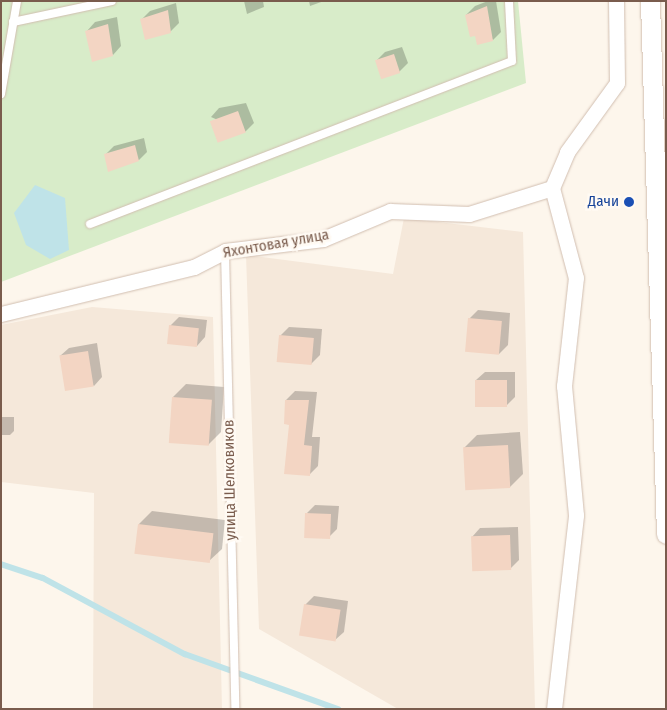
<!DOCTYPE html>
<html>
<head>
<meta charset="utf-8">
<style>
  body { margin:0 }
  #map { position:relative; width:667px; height:710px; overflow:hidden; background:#fdf6ec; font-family:"Fira Sans Condensed",sans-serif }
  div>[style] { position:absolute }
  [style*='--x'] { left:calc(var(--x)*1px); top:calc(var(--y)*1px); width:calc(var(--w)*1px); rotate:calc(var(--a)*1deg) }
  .residential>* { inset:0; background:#f5e8da }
  .green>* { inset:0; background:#d8ecc9 }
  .water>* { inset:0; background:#bfe3e8 }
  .shadow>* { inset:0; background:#0003 }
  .stream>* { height:5.5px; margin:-2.75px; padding:0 2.75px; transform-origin:2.75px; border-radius:2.75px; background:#bfe3e8 }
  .building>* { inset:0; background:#f3d5c3; transform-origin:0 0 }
  .roads { filter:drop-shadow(0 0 1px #d1beb0) drop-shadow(0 0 1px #d1beb0) }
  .service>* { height:8px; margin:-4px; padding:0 4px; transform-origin:4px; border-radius:4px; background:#fff }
  .minor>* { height:15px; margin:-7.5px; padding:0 7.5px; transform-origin:7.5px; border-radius:7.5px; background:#fff }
  .tertiary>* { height:19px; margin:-9.5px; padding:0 9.5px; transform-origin:9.5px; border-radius:9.5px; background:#fff }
  .dots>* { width:14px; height:14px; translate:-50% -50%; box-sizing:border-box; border:2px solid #fffaf3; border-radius:50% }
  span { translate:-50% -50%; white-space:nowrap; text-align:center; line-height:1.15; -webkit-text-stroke:5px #fffaf3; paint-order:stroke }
  .transit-label { font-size:15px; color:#164399 }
  .right { translate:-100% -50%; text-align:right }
  .street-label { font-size:15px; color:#7a5c4d }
  .frame { position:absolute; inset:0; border:2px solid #7a5c4d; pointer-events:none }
</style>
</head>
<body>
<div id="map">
  <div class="residential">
    <i style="clip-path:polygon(404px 218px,523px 232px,535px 709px,398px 709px,259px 629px,246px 255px,393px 274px)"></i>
    <i style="clip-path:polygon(92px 307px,213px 317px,222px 709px,93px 709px,94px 493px,1px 482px,1px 325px)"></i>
  </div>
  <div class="green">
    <i style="clip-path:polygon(1px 1px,518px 1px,526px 83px,1px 282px)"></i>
  </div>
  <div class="water">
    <i style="clip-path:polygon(35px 185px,65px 198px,69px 250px,50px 259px,26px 245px,14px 213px)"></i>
  </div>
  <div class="shadow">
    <i style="clip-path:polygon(244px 1px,263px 1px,264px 7px,247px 14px)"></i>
    <i style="clip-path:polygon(309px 1px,324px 1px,310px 6px)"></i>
    <i style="clip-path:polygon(488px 1px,496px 1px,501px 32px,493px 40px,466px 15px,475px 6px)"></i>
    <i style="clip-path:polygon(176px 3px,179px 23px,170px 32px,141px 20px,150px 11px)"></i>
    <i style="clip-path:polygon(117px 17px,121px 46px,113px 55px,87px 31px,95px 22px)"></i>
    <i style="clip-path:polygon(402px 47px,408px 63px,399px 72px,376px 61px,385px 52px)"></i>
    <i style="clip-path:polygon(246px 103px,254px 123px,245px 132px,211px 117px,219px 108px)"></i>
    <i style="clip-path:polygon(144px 138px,147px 152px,139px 160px,106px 154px,114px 146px)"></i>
    <i style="clip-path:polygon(478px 310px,510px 313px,508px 345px,499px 354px,469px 319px)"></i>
    <i style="clip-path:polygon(179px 317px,207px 320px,205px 337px,197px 346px,170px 326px)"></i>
    <i style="clip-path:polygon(289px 327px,322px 329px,320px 355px,311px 364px,280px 336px)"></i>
    <i style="clip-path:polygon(97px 343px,102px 377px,94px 386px,60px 356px,69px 348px)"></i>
    <i style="clip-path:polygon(485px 372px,515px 372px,515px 397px,506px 406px,476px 380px)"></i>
    <i style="clip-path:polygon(186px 384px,224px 387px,221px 432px,208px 445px,173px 397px)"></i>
    <i style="clip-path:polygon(295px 391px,317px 392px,312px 437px,320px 437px,318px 466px,309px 475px,290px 423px,286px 400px)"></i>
    <i style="clip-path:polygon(1px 417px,14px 417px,14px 431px,10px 435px,1px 435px)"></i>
    <i style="clip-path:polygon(520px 432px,523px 474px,510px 487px,464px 448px,477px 435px)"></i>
    <i style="clip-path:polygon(315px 505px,339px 506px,337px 529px,328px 538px,307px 513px)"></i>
    <i style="clip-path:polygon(152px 511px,225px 520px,222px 549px,209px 561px,136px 553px,139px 524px)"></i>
    <i style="clip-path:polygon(518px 527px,519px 560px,510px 569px,472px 537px,480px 528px)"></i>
    <i style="clip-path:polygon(314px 596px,348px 601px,344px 632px,335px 640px,305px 605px)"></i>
  </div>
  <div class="stream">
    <i style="--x:1;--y:564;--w:44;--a:18.4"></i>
    <i style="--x:43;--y:578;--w:161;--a:28.2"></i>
    <i style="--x:185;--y:654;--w:163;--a:19.8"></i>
  </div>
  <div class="building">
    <i style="clip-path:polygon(487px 6px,493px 41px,477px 45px,475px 36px,470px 37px,465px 15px)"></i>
    <i style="clip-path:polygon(168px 10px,171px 33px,145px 40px,140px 19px)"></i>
    <i style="clip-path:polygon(108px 24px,113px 56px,92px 62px,85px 31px)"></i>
    <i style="left:394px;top:54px;width:20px;height:20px;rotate:72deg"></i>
    <i style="left:238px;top:111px;width:23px;height:30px;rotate:70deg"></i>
    <i style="clip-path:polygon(135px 145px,139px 161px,108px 172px,104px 154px)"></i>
    <i style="left:468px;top:318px;width:34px;height:34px;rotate:5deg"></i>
    <i style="left:169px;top:325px;width:30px;height:19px;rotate:6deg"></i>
    <i style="left:279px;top:335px;width:35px;height:27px;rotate:5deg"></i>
    <i style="left:88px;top:351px;width:36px;height:29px;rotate:81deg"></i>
    <i style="left:475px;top:380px;width:32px;height:27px"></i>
    <i style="left:172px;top:397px;width:40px;height:46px;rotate:4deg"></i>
    <i style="clip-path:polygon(285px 400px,309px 400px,304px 445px,312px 446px,310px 476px,284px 474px,289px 425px,284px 424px)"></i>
    <i style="left:508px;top:445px;width:43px;height:45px;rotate:87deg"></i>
    <i style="left:305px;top:513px;width:26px;height:25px;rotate:2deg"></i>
    <i style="left:138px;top:524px;width:76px;height:30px;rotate:7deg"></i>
    <i style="left:510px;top:535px;width:35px;height:39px;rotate:88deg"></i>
    <i style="left:304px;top:604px;width:37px;height:32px;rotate:9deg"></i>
  </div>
  <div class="roads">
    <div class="service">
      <i style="--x:13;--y:22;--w:101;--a:-12"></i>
      <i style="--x:1;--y:94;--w:94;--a:-80.2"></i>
      <i style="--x:90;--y:224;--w:452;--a:-21.1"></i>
      <i style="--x:512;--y:61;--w:60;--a:-92.9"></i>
      <i style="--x:225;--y:251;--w:458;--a:88.7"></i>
    </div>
    <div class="minor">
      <i style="--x:1;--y:314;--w:199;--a:-13.7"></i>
      <i style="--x:194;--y:267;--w:35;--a:-27"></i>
      <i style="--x:225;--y:251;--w:99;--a:-7"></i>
      <i style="--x:323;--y:239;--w:73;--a:-22.7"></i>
      <i style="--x:390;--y:211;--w:79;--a:2.2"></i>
      <i style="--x:469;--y:214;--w:87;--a:-17.4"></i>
      <i style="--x:554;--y:709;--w:195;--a:-83.5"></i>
      <i style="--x:576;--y:515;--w:130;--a:-95.3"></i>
      <i style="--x:564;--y:386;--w:109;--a:-83.7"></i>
      <i style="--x:576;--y:278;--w:93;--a:-104.9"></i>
      <i style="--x:552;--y:188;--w:39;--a:-67"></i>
      <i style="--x:567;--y:152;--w:85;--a:-54.1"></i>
      <i style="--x:617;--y:83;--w:82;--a:-90.7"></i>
    </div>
    <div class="tertiary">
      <i style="--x:650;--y:1;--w:533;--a:88.28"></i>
    </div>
  </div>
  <div class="dots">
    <i style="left:629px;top:202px;background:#1a4fb4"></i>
  </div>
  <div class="transit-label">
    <span class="right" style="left:619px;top:202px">Дачи</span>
  </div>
  <div class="street-label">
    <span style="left:276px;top:244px;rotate:-10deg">Яхонтовая улица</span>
    <span style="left:230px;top:480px;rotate:-91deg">улица Шелковиков</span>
  </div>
  <div class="frame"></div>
</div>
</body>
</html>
